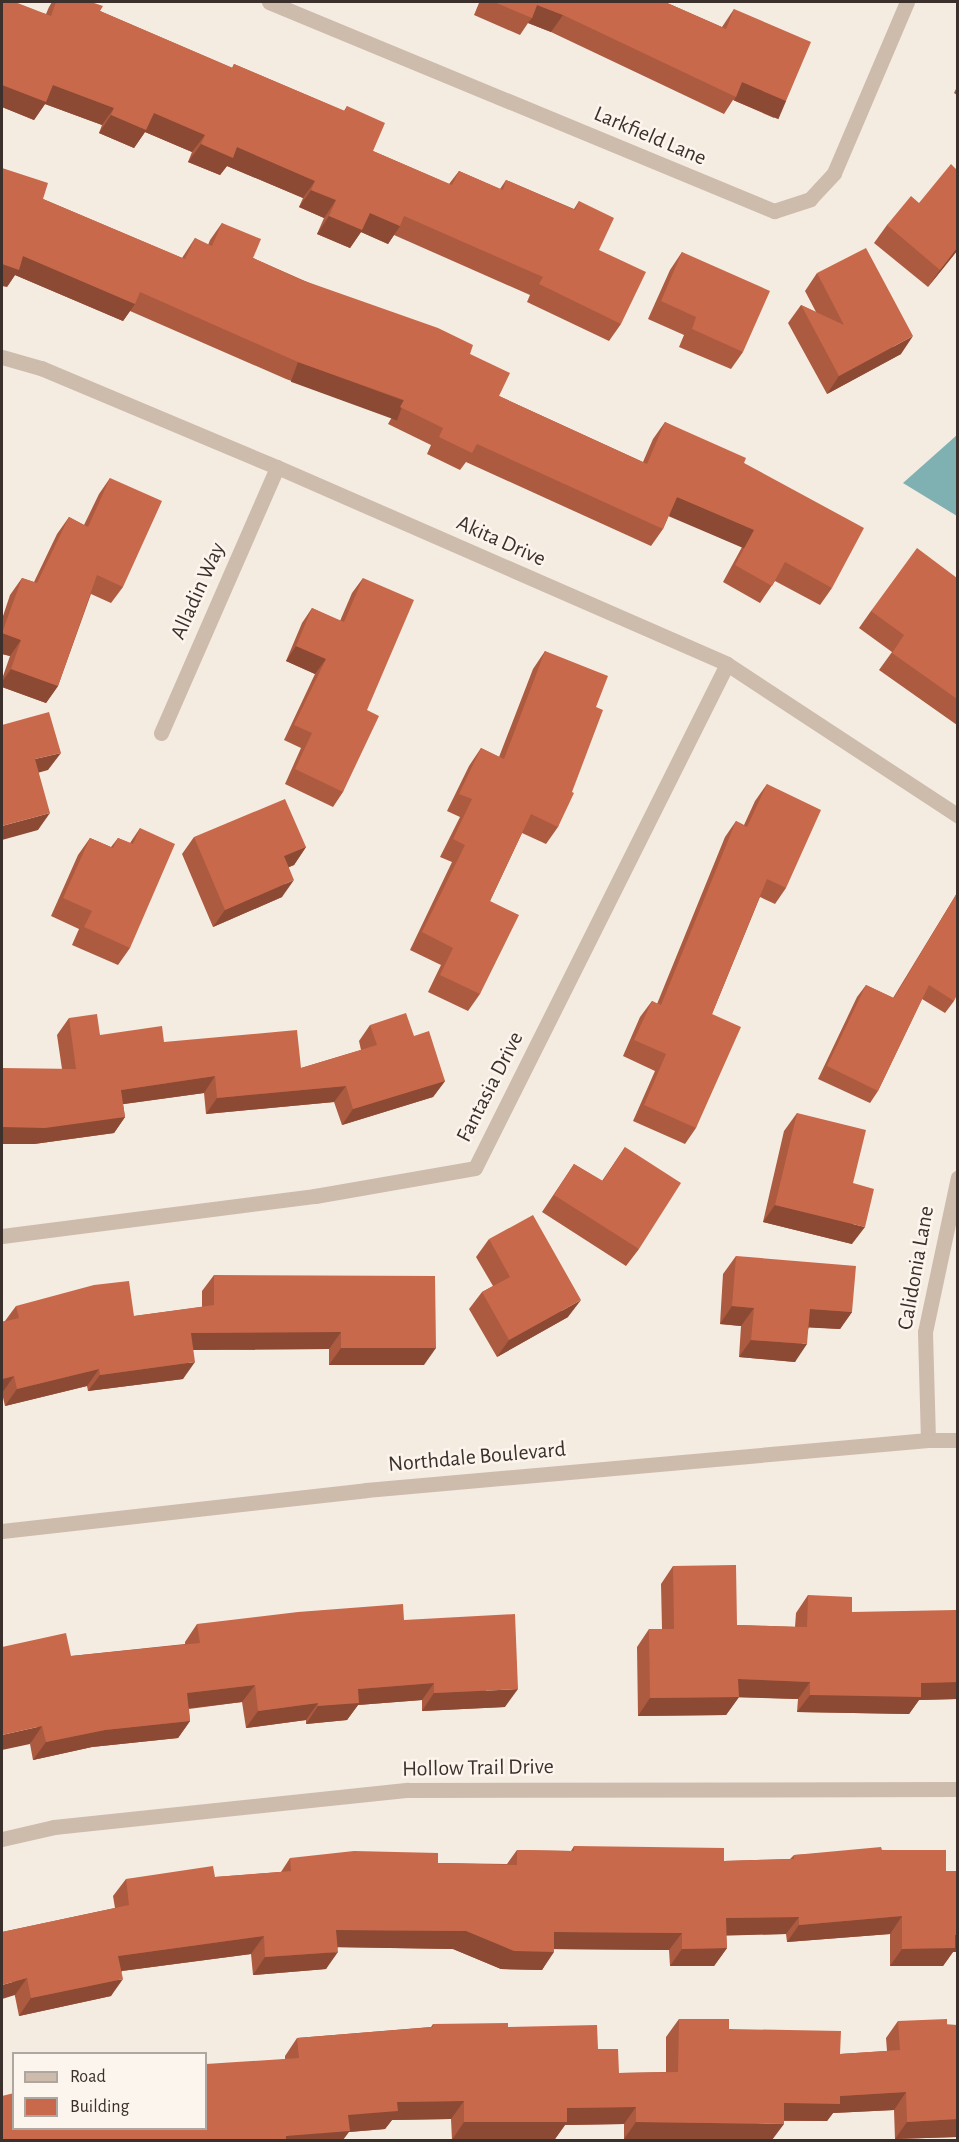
<!DOCTYPE html>
<html>
<head>
<meta charset="utf-8">
<style>
  body { margin:0 }
  #map { position:relative; width:959px; height:2142px; overflow:hidden; background:#f4ebe1; font-family:"Alegreya Sans",sans-serif }
  div>[style] { position:absolute }
  [style*='--x'] { left:calc(var(--x)*1px); top:calc(var(--y)*1px); width:calc(var(--w)*1px); rotate:calc(var(--a)*1deg) }
  .water>* { inset:0; background:#7fb0b2 }
  .street>* { height:15px; margin:-7.5px; padding:0 7.5px; transform-origin:7.5px; border-radius:7.5px; background:#cdbbac }
  .wall>* { inset:0; background:#ac5a40 }
  .shaded-wall>* { inset:0; background:#8c4a34; transform-origin:0 0 }
  .building>* { inset:0; background:#c8694b }
  span { translate:-50% -50%; white-space:nowrap; text-align:center; line-height:1.15; -webkit-text-stroke:5px #fbf5ee; paint-order:stroke }
  .street-label { font-size:22px; color:#3b302b }
  .frame { position:absolute; inset:0; border:3px solid #3b302b; pointer-events:none }
  .legend { position:absolute; left:12px; top:2052px; width:195px; height:78px; box-sizing:border-box; background:#fbf5ee; border:2px solid #aea6a0; margin:0; padding:8px 10px; list-style:none; font-size:18px; color:#3b302b }
  .legend li { display:flex; align-items:center; gap:12px; height:30px }
  .legend b { width:30px; border:2px solid #aea6a0 }
</style>
</head>
<body>
<div id="map">
  <div class="water">
    <i style="clip-path:polygon(957px 435px,957px 516px,903px 483px)"></i>
  </div>
  <div class="street">
    <i style="--x:269;--y:2;--w:547;--a:22.48"></i>
    <i style="--x:774;--y:211;--w:38;--a:-18"></i>
    <i style="--x:810;--y:199;--w:35;--a:-47"></i>
    <i style="--x:834;--y:173;--w:186;--a:-66.9"></i>
    <i style="--x:2;--y:357;--w:41;--a:15.8"></i>
    <i style="--x:41;--y:368;--w:256;--a:22.8"></i>
    <i style="--x:277;--y:467;--w:491;--a:23.6"></i>
    <i style="--x:727;--y:664;--w:277;--a:33.3"></i>
    <i style="--x:161;--y:733;--w:290;--a:-66.4"></i>
    <i style="--x:2;--y:1236;--w:316;--a:-7.3"></i>
    <i style="--x:315;--y:1196;--w:162;--a:-9.9"></i>
    <i style="--x:475;--y:1168;--w:563;--a:-63.43"></i>
    <i style="--x:928;--y:1440;--w:108;--a:-91.6"></i>
    <i style="--x:925;--y:1332;--w:158;--a:-78"></i>
    <i style="--x:2;--y:1531;--w:366;--a:-6.4"></i>
    <i style="--x:366;--y:1490;--w:564;--a:-5.08"></i>
    <i style="--x:928;--y:1440;--w:30;--a:0"></i>
    <i style="--x:2;--y:1839;--w:53;--a:-13"></i>
    <i style="--x:54;--y:1827;--w:356;--a:-6"></i>
    <i style="--x:408;--y:1790;--w:550;--a:-0.1"></i>
  </div>
  <div class="wall">
    <i style="clip-path:polygon(2px 2px,46px 14px,49px 7px,52px 2px,91px 2px,100px 11px,232px 68px,234px 64px,344px 111px,347px 106px,373px 151px,449px 184px,459px 171px,500px 189px,506px 180px,574px 209px,579px 201px,599px 250px,621px 324px,609px 341px,527px 302px,530px 295px,394px 235px,388px 244px,361px 232px,350px 248px,317px 234px,324px 218px,299px 207px,303px 198px,227px 166px,220px 175px,188px 162px,192px 152px,145px 132px,134px 148px,99px 133px,102px 125px,45px 104px,34px 120px,2px 107px)"></i>
    <i style="clip-path:polygon(476px 2px,665px 2px,722px 27px,734px 9px,786px 101px,774px 118px,733px 100px,724px 114px,551px 32px,528px 23px,520px 35px,474px 15px,479px 3px)"></i>
    <i style="clip-path:polygon(957px 87px,957px 95px,954px 93px)"></i>
    <i style="clip-path:polygon(43px 199px,182px 258px,195px 238px,208px 245px,210px 240px,222px 223px,253px 258px,470px 354px,499px 396px,643px 462px,653px 439px,665px 422px,744px 463px,832px 588px,820px 605px,775px 581px,760px 603px,723px 582px,742px 547px,669px 515px,663px 529px,651px 546px,466px 462px,460px 470px,427px 454px,431px 445px,388px 424px,392px 417px,286px 379px,130px 311px,123px 321px,15px 275px,7px 287px)"></i>
    <i style="clip-path:polygon(919px 203px,957px 251px,928px 287px,874px 243px,887px 225px)"></i>
    <i style="clip-path:polygon(682px 252px,743px 352px,731px 369px,679px 347px,684px 335px,648px 319px,670px 270px)"></i>
    <i style="clip-path:polygon(817px 273px,901px 354px,827px 394px,788px 323px,801px 305px,816px 312px,805px 291px)"></i>
    <i style="clip-path:polygon(110px 478px,123px 587px,111px 603px,91px 594px,58px 686px,46px 703px,2px 687px,2px 679px,10px 656px,2px 654px,2px 619px,10px 595px,22px 578px,34px 582px,57px 534px,69px 517px,84px 525px,99px 494px)"></i>
    <i style="clip-path:polygon(363px 578px,367px 710px,343px 792px,333px 807px,285px 784px,301px 748px,284px 740px,315px 674px,286px 661px,302px 623px,312px 608px,340px 621px,352px 593px)"></i>
    <i style="clip-path:polygon(957px 578px,957px 725px,879px 670px,892px 652px,859px 628px,871px 611px)"></i>
    <i style="clip-path:polygon(545px 651px,596px 707px,558px 827px,546px 844px,522px 833px,490px 901px,480px 994px,468px 1011px,428px 992px,441px 965px,410px 950px,452px 862px,440px 857px,460px 817px,447px 811px,469px 766px,481px 748px,499px 757px,533px 669px)"></i>
    <i style="clip-path:polygon(767px 784px,786px 888px,775px 904px,760px 897px,712px 1014px,696px 1128px,685px 1144px,633px 1121px,655px 1071px,623px 1056px,640px 1017px,652px 1001px,657px 1004px,725px 837px,736px 821px,744px 825px,755px 801px)"></i>
    <i style="clip-path:polygon(140px 828px,130px 948px,118px 965px,72px 945px,79px 929px,51px 916px,78px 855px,90px 838px,111px 847px,118px 838px,130px 843px)"></i>
    <i style="clip-path:polygon(194px 837px,306px 847px,294px 865px,289px 867px,282px 897px,213px 927px,182px 854px)"></i>
    <i style="clip-path:polygon(957px 893px,954px 1001px,945px 1013px,922px 999px,878px 1091px,870px 1103px,818px 1079px,857px 997px,866px 985px,893px 998px)"></i>
    <i style="clip-path:polygon(69px 1018px,100px 1035px,164px 1042px,301px 1068px,361px 1050px,359px 1041px,370px 1025px,414px 1036px,445px 1081px,433px 1097px,342px 1125px,334px 1102px,206px 1114px,204px 1093px,123px 1104px,125px 1117px,114px 1133px,34px 1144px,62px 1069px,57px 1035px)"></i>
    <i style="clip-path:polygon(797px 1113px,853px 1183px,852px 1244px,763px 1222px,784px 1131px)"></i>
    <i style="clip-path:polygon(625px 1147px,639px 1249px,626px 1266px,542px 1212px,574px 1164px,602px 1181px)"></i>
    <i style="clip-path:polygon(489px 1239px,568px 1317px,497px 1357px,469px 1309px,482px 1292px,493px 1286px,476px 1257px)"></i>
    <i style="clip-path:polygon(736px 1256px,852px 1312px,840px 1329px,809px 1327px,795px 1362px,739px 1357px,741px 1326px,720px 1324px,723px 1274px)"></i>
    <i style="clip-path:polygon(214px 1275px,424px 1365px,329px 1365px,329px 1349px,193px 1350px,183px 1379px,88px 1391px,87px 1386px,5px 1406px,2px 1393px,2px 1322px,5px 1321px,16px 1306px,134px 1316px,202px 1307px,202px 1291px)"></i>
    <i style="clip-path:polygon(673px 1566px,737px 1625px,795px 1627px,796px 1613px,808px 1595px,852px 1612px,957px 1614px,957px 1699px,919px 1700px,909px 1714px,797px 1712px,798px 1699px,739px 1697px,726px 1715px,638px 1716px,637px 1647px,649px 1629px,662px 1629px,661px 1584px)"></i>
    <i style="clip-path:polygon(404px 1620px,505px 1707px,422px 1711px,422px 1700px,358px 1705px,347px 1720px,306px 1724px,306px 1720px,246px 1728px,242px 1702px,189px 1709px,190px 1721px,178px 1738px,92px 1747px,33px 1760px,30px 1744px,71px 1656px,185px 1644px,185px 1642px,197px 1624px)"></i>
    <i style="clip-path:polygon(574px 1846px,724px 1861px,790px 1859px,794px 1855px,882px 1850px,946px 1871px,957px 1871px,957px 1952px,953px 1952px,943px 1966px,890px 1966px,890px 1934px,787px 1942px,786px 1934px,726px 1935px,727px 1948px,714px 1966px,670px 1966px,669px 1950px,554px 1949px,542px 1970px,501px 1969px,453px 1949px,338px 1947px,326px 1969px,253px 1975px,251px 1954px,122px 1971px,111px 1996px,19px 2016px,2px 1932px,115px 1908px,113px 1896px,126px 1879px,215px 1877px,281px 1872px,290px 1858px,438px 1863px,507px 1864px,517px 1850px,571px 1851px)"></i>
    <i style="clip-path:polygon(679px 2019px,729px 2029px,840px 2054px,887px 2051px,886px 2038px,898px 2021px,957px 2025px,957px 2137px,895px 2139px,894px 2110px,833px 2113px,827px 2121px,784px 2121px,624px 2139px,624px 2124px,565px 2125px,555px 2139px,452px 2140px,451px 2119px,392px 2120px,385px 2129px,349px 2132px,14px 2128px,285px 2059px,285px 2056px,297px 2038px,431px 2027px,433px 2024px,508px 2027px,598px 2049px,619px 2073px,666px 2072px,666px 2037px)"></i>
  </div>
  <div class="shaded-wall">
    <i style="clip-path:polygon(537px 5px,563px 15px,551px 32px,528px 23px,532px 18px)"></i>
    <i style="left:742px;top:82px;width:48px;height:20px;rotate:23deg"></i>
    <i style="clip-path:polygon(2px 85px,53px 85px,114px 108px,102px 125px,45px 104px,34px 120px,2px 107px)"></i>
    <i style="clip-path:polygon(154px 113px,205px 135px,192px 152px,145px 132px,134px 148px,99px 133px,111px 115px)"></i>
    <i style="clip-path:polygon(201px 144px,237px 147px,315px 181px,303px 198px,227px 166px,220px 175px,188px 162px)"></i>
    <i style="clip-path:polygon(311px 190px,336px 200px,324px 218px,299px 207px)"></i>
    <i style="clip-path:polygon(370px 213px,400px 226px,388px 244px,361px 232px,350px 248px,317px 234px,329px 216px)"></i>
    <i style="clip-path:polygon(957px 248px,957px 251px,928px 287px,940px 270px)"></i>
    <i style="clip-path:polygon(23px 256px,135px 304px,123px 321px,15px 275px,7px 287px,2px 286px,2px 264px)"></i>
    <i style="clip-path:polygon(913px 336px,901px 354px,827px 394px,839px 376px)"></i>
    <i style="left:298px;top:362px;width:113px;height:21px;rotate:20deg"></i>
    <i style="left:677px;top:497px;width:84px;height:21px;rotate:23deg"></i>
    <i style="clip-path:polygon(2px 633px,21px 640px,10px 656px,2px 654px)"></i>
    <i style="clip-path:polygon(296px 646px,326px 659px,315px 674px,286px 661px)"></i>
    <i style="clip-path:polygon(11px 669px,58px 686px,46px 703px,2px 687px,2px 682px)"></i>
    <i style="clip-path:polygon(61px 753px,48px 770px,23px 777px,35px 759px)"></i>
    <i style="clip-path:polygon(50px 813px,38px 830px,2px 840px,2px 826px)"></i>
    <i style="clip-path:polygon(306px 847px,294px 865px,272px 874px,284px 856px)"></i>
    <i style="clip-path:polygon(294px 880px,282px 897px,213px 927px,225px 910px)"></i>
    <i style="clip-path:polygon(215px 1076px,204px 1093px,110px 1106px,121px 1090px)"></i>
    <i style="clip-path:polygon(445px 1081px,433px 1097px,342px 1125px,353px 1109px)"></i>
    <i style="clip-path:polygon(346px 1086px,334px 1102px,206px 1114px,217px 1098px)"></i>
    <i style="clip-path:polygon(125px 1117px,114px 1133px,34px 1144px,2px 1144px,2px 1127px)"></i>
    <i style="clip-path:polygon(775px 1205px,865px 1227px,852px 1244px,763px 1222px)"></i>
    <i style="clip-path:polygon(581px 1300px,568px 1317px,497px 1357px,509px 1340px)"></i>
    <i style="clip-path:polygon(732px 1306px,754px 1308px,741px 1326px,720px 1324px)"></i>
    <i style="clip-path:polygon(810px 1309px,852px 1312px,840px 1329px,798px 1327px)"></i>
    <i style="clip-path:polygon(341px 1332px,329px 1349px,179px 1350px,191px 1333px)"></i>
    <i style="clip-path:polygon(751px 1340px,807px 1344px,795px 1362px,739px 1357px)"></i>
    <i style="clip-path:polygon(341px 1348px,436px 1348px,424px 1365px,329px 1365px)"></i>
    <i style="clip-path:polygon(195px 1362px,183px 1379px,88px 1391px,100px 1375px)"></i>
    <i style="clip-path:polygon(99px 1369px,87px 1386px,5px 1406px,17px 1389px)"></i>
    <i style="clip-path:polygon(14px 1376px,2px 1393px,2px 1379px)"></i>
    <i style="clip-path:polygon(738px 1679px,810px 1682px,798px 1699px,726px 1697px)"></i>
    <i style="clip-path:polygon(957px 1682px,957px 1699px,919px 1700px,909px 1714px,797px 1712px,810px 1695px,921px 1683px)"></i>
    <i style="clip-path:polygon(434px 1683px,422px 1700px,358px 1705px,347px 1720px,306px 1724px,318px 1706px,358px 1689px)"></i>
    <i style="clip-path:polygon(255px 1685px,242px 1702px,174px 1710px,187px 1693px)"></i>
    <i style="clip-path:polygon(518px 1689px,505px 1707px,422px 1711px,434px 1693px)"></i>
    <i style="clip-path:polygon(739px 1697px,726px 1715px,638px 1716px,650px 1698px)"></i>
    <i style="clip-path:polygon(318px 1703px,306px 1720px,246px 1728px,258px 1711px)"></i>
    <i style="clip-path:polygon(190px 1721px,178px 1738px,92px 1747px,33px 1760px,46px 1742px,105px 1730px)"></i>
    <i style="clip-path:polygon(42px 1726px,30px 1744px,2px 1750px,2px 1735px)"></i>
    <i style="clip-path:polygon(902px 1916px,890px 1934px,787px 1942px,799px 1925px)"></i>
    <i style="clip-path:polygon(799px 1917px,786px 1934px,714px 1936px,726px 1918px)"></i>
    <i style="clip-path:polygon(336px 1930px,466px 1931px,554px 1952px,542px 1970px,501px 1969px,453px 1949px,324px 1947px)"></i>
    <i style="clip-path:polygon(554px 1932px,682px 1933px,669px 1950px,542px 1949px)"></i>
    <i style="clip-path:polygon(955px 1935px,957px 1935px,957px 1952px,953px 1952px,943px 1966px,890px 1966px,902px 1949px)"></i>
    <i style="clip-path:polygon(264px 1936px,251px 1954px,106px 1973px,118px 1956px)"></i>
    <i style="clip-path:polygon(727px 1948px,714px 1966px,670px 1966px,682px 1949px)"></i>
    <i style="clip-path:polygon(338px 1952px,326px 1969px,253px 1975px,265px 1957px)"></i>
    <i style="clip-path:polygon(27px 1978px,15px 1995px,2px 1999px,2px 1985px)"></i>
    <i style="clip-path:polygon(123px 1979px,111px 1996px,19px 2016px,31px 1998px)"></i>
    <i style="clip-path:polygon(906px 2092px,894px 2110px,833px 2113px,827px 2121px,772px 2120px,784px 2103px,840px 2096px)"></i>
    <i style="clip-path:polygon(464px 2101px,451px 2119px,392px 2120px,385px 2129px,349px 2132px,343px 2140px,282px 2140px,286px 2136px,348px 2115px,397px 2102px)"></i>
    <i style="clip-path:polygon(636px 2107px,624px 2124px,565px 2125px,555px 2139px,452px 2140px,464px 2122px,567px 2108px)"></i>
    <i style="clip-path:polygon(957px 2119px,957px 2137px,895px 2139px,907px 2122px)"></i>
    <i style="clip-path:polygon(636px 2122px,784px 2124px,772px 2140px,624px 2139px)"></i>
  </div>
  <div class="building">
    <i style="clip-path:polygon(2px 2px,15px 2px,51px 16px,56px 2px,91px 2px,103px 6px,100px 11px,233px 68px,234px 64px,345px 111px,347px 106px,385px 123px,373px 151px,452px 185px,459px 171px,503px 190px,506px 180px,575px 210px,579px 201px,614px 218px,599px 250px,646px 272px,621px 324px,539px 284px,543px 277px,404px 216px,400px 226px,370px 213px,362px 230px,329px 216px,336px 200px,311px 190px,315px 181px,237px 147px,233px 158px,201px 144px,205px 135px,154px 113px,146px 130px,111px 115px,114px 108px,53px 85px,46px 102px,2px 85px)"></i>
    <i style="clip-path:polygon(494px 2px,665px 2px,726px 29px,734px 9px,811px 42px,786px 101px,742px 82px,736px 97px,563px 15px,537px 5px,532px 18px)"></i>
    <i style="clip-path:polygon(951px 164px,957px 170px,957px 248px,940px 270px,887px 225px,911px 196px,919px 203px)"></i>
    <i style="clip-path:polygon(2px 168px,48px 183px,43px 199px,185px 259px,195px 238px,212px 246px,222px 223px,261px 239px,253px 258px,299px 279px,438px 328px,473px 345px,470px 354px,510px 373px,499px 396px,647px 464px,665px 422px,746px 458px,744px 463px,864px 528px,832px 588px,785px 562px,772px 586px,735px 565px,754px 530px,677px 497px,663px 529px,477px 444px,472px 453px,439px 437px,443px 428px,400px 407px,404px 400px,298px 362px,140px 292px,135px 304px,23px 256px,19px 270px,2px 264px)"></i>
    <i style="clip-path:polygon(866px 248px,913px 336px,839px 376px,801px 305px,844px 325px,817px 273px)"></i>
    <i style="clip-path:polygon(682px 252px,770px 291px,743px 352px,692px 329px,696px 317px,661px 301px)"></i>
    <i style="clip-path:polygon(110px 478px,162px 501px,123px 587px,97px 575px,58px 686px,11px 669px,21px 640px,2px 633px,22px 578px,37px 583px,69px 517px,88px 527px)"></i>
    <i style="clip-path:polygon(917px 548px,957px 578px,957px 699px,892px 653px,904px 635px,871px 611px)"></i>
    <i style="clip-path:polygon(363px 578px,414px 600px,367px 710px,379px 716px,343px 792px,295px 769px,312px 733px,294px 725px,326px 659px,296px 646px,312px 608px,344px 622px)"></i>
    <i style="clip-path:polygon(545px 651px,608px 676px,596px 707px,603px 710px,572px 792px,574px 793px,558px 827px,531px 814px,490px 901px,519px 915px,480px 994px,440px 975px,453px 948px,422px 932px,465px 845px,453px 839px,472px 799px,459px 794px,481px 748px,504px 759px)"></i>
    <i style="clip-path:polygon(49px 712px,61px 753px,35px 759px,50px 813px,2px 826px,2px 725px)"></i>
    <i style="clip-path:polygon(767px 784px,821px 810px,786px 888px,767px 879px,712px 1014px,741px 1027px,696px 1128px,644px 1105px,666px 1054px,634px 1040px,652px 1001px,661px 1005px,736px 821px,747px 827px)"></i>
    <i style="clip-path:polygon(285px 799px,306px 847px,284px 856px,294px 880px,225px 910px,194px 837px)"></i>
    <i style="clip-path:polygon(140px 828px,175px 844px,130px 948px,84px 927px,92px 911px,63px 898px,90px 838px,113px 848px,118px 838px,133px 844px)"></i>
    <i style="clip-path:polygon(957px 893px,957px 995px,954px 1001px,929px 985px,878px 1091px,827px 1066px,866px 985px,894px 998px)"></i>
    <i style="clip-path:polygon(406px 1013px,414px 1036px,429px 1031px,445px 1081px,353px 1109px,346px 1086px,217px 1098px,215px 1076px,121px 1090px,125px 1117px,45px 1128px,2px 1127px,2px 1068px,76px 1069px,69px 1018px,97px 1014px,100px 1035px,162px 1026px,164px 1042px,297px 1030px,301px 1068px,377px 1045px,370px 1025px)"></i>
    <i style="clip-path:polygon(797px 1113px,866px 1130px,853px 1183px,874px 1189px,865px 1227px,775px 1205px)"></i>
    <i style="clip-path:polygon(625px 1147px,681px 1183px,639px 1249px,554px 1195px,574px 1164px,603px 1181px)"></i>
    <i style="clip-path:polygon(533px 1215px,581px 1300px,509px 1340px,482px 1292px,510px 1277px,489px 1239px)"></i>
    <i style="clip-path:polygon(736px 1256px,856px 1266px,852px 1312px,810px 1309px,807px 1344px,751px 1340px,754px 1308px,732px 1306px)"></i>
    <i style="clip-path:polygon(214px 1275px,435px 1276px,436px 1348px,341px 1348px,341px 1332px,191px 1333px,195px 1362px,100px 1375px,99px 1369px,17px 1389px,14px 1376px,2px 1379px,2px 1322px,19px 1318px,16px 1306px,94px 1285px,129px 1281px,134px 1316px,214px 1305px)"></i>
    <i style="clip-path:polygon(736px 1565px,737px 1625px,807px 1627px,808px 1595px,852px 1597px,852px 1612px,956px 1610px,956px 1614px,957px 1614px,957px 1682px,921px 1683px,921px 1697px,810px 1695px,810px 1682px,738px 1679px,739px 1697px,650px 1698px,649px 1629px,674px 1629px,673px 1566px)"></i>
    <i style="clip-path:polygon(403px 1604px,404px 1620px,515px 1614px,518px 1689px,434px 1693px,434px 1683px,358px 1689px,359px 1703px,318px 1706px,318px 1703px,258px 1711px,255px 1685px,187px 1693px,190px 1721px,105px 1730px,46px 1742px,42px 1726px,2px 1735px,2px 1647px,66px 1633px,71px 1656px,200px 1643px,197px 1624px,298px 1612px)"></i>
    <i style="clip-path:polygon(574px 1846px,724px 1848px,724px 1861px,794px 1859px,794px 1855px,881px 1847px,882px 1850px,946px 1850px,946px 1871px,957px 1871px,957px 1935px,955px 1935px,955px 1948px,902px 1949px,902px 1916px,799px 1925px,799px 1917px,726px 1918px,727px 1948px,682px 1949px,682px 1933px,554px 1932px,554px 1952px,514px 1951px,466px 1931px,336px 1930px,338px 1952px,265px 1957px,264px 1936px,118px 1956px,123px 1979px,31px 1998px,27px 1978px,2px 1985px,2px 1932px,129px 1905px,126px 1879px,213px 1866px,215px 1877px,291px 1871px,290px 1858px,354px 1851px,438px 1853px,438px 1863px,517px 1865px,517px 1850px,574px 1851px)"></i>
    <i style="clip-path:polygon(679px 2019px,729px 2019px,729px 2029px,841px 2031px,840px 2054px,900px 2050px,898px 2021px,947px 2019px,947px 2025px,957px 2025px,957px 2119px,907px 2122px,906px 2092px,840px 2096px,840px 2104px,784px 2103px,784px 2124px,636px 2122px,636px 2107px,567px 2108px,567px 2122px,464px 2122px,464px 2101px,397px 2102px,398px 2111px,348px 2115px,350px 2131px,286px 2136px,286px 2140px,2px 2140px,2px 2096px,14px 2093px,14px 2128px,206px 2128px,206px 2064px,299px 2058px,297px 2038px,433px 2027px,433px 2024px,508px 2023px,508px 2027px,597px 2025px,598px 2049px,618px 2049px,619px 2073px,678px 2072px)"></i>
  </div>
  <div class="street-label">
    <span style="left:650px;top:136px;rotate:23deg">Larkfield Lane</span>
    <span style="left:501px;top:541px;rotate:24deg">Akita Drive</span>
    <span style="left:198px;top:591px;rotate:-66deg">Alladin Way</span>
    <span style="left:490px;top:1087px;rotate:-63deg">Fantasia Drive</span>
    <span style="left:916px;top:1268px;rotate:-80deg">Calidonia Lane</span>
    <span style="left:477px;top:1457px;rotate:-5deg">Northdale Boulevard</span>
    <span style="left:478px;top:1768px;rotate:-1deg">Hollow Trail Drive</span>
  </div>
  <div class="frame"></div>
  <ul class="legend">
  <li><b style="height:8px;background:#cdbbac"></b>Road</li>
  <li><b style="height:16px;background:#c8694b"></b>Building</li>
  </ul>
</div>
</body>
</html>
